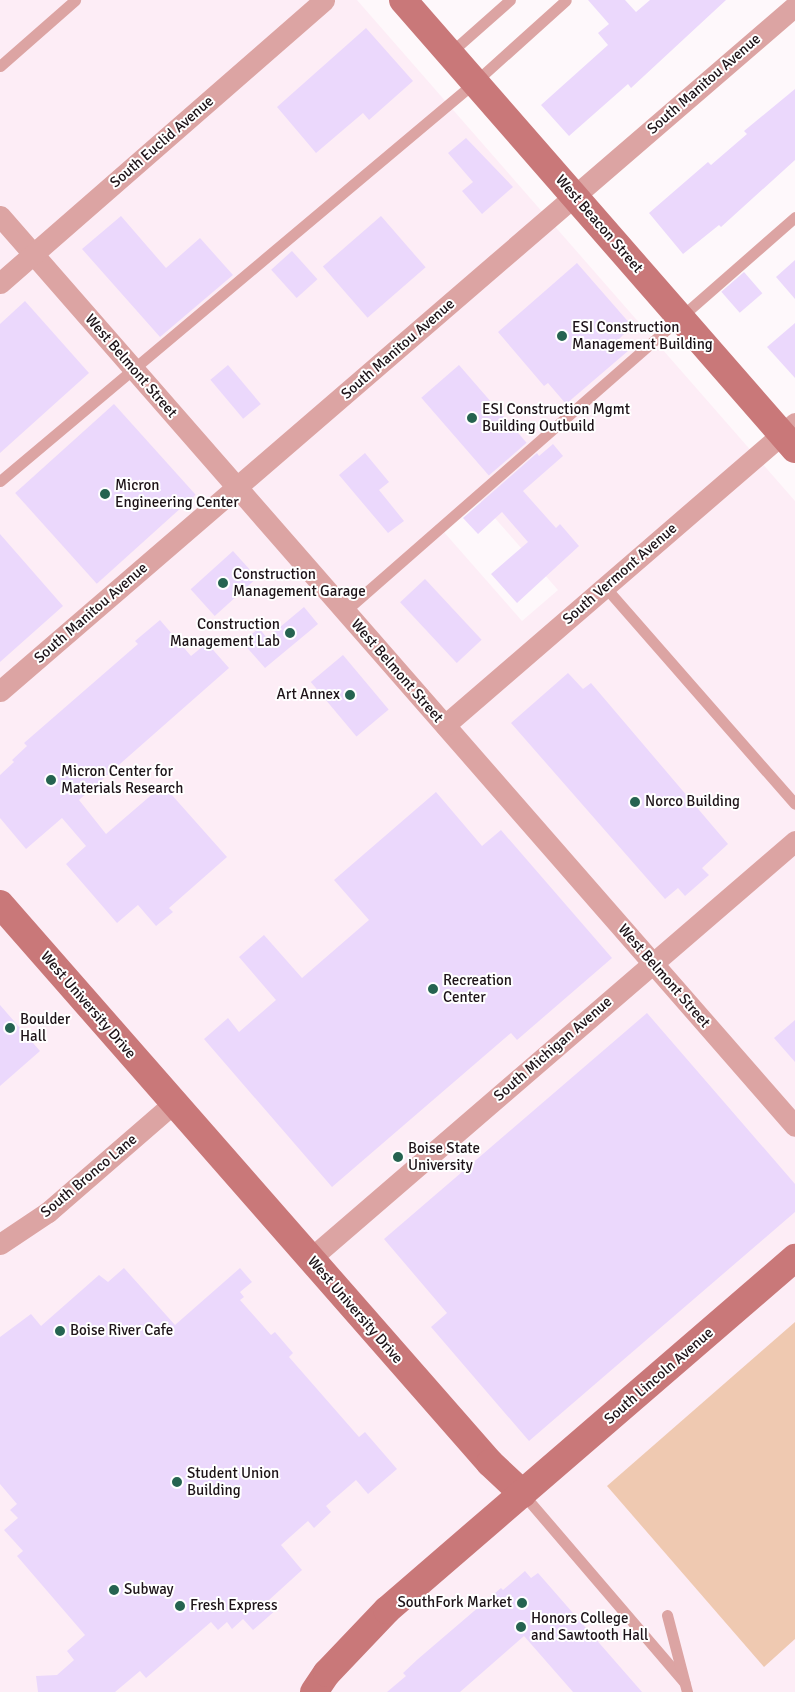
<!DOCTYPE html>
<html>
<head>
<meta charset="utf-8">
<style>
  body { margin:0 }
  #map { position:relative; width:795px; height:1692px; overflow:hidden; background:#fef8fb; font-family:Signika,sans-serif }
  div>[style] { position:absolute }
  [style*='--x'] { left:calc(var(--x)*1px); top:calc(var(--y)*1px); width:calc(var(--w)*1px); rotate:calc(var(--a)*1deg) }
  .built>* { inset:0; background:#fdedf6 }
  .green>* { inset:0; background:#efc9b1 }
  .building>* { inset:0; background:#ebd8fc; transform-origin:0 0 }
  .lane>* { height:11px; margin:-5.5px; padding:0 5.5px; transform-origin:5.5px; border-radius:5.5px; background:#dca4a3 }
  .street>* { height:21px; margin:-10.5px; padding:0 10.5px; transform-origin:10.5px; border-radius:10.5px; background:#dca4a3 }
  .secondary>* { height:28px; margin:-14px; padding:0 14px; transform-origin:14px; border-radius:14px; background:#c97879 }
  .dots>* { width:14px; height:14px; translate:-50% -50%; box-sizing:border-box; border:2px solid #fff; border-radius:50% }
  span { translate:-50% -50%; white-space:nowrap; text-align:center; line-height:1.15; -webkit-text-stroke:4px #fff; paint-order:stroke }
  .street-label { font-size:15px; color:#1d1318 }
  .poi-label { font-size:15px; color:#1d1318 }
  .left { translate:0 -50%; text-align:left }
  .right { translate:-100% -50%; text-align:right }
</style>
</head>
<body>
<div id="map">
  <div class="built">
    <i style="clip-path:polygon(evenodd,0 0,357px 0,795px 501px,795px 1692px,0 1692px,0 0,479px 500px,558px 590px,522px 621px,443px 531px,479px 500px)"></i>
  </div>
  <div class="green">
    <i style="clip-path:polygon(795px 1322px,795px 1639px,764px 1667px,607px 1486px)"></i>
  </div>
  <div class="building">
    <i style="clip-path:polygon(588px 0,625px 0,636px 12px,650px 0,726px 0,631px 88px,628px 84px,569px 136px,541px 105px,608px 45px,598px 33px,609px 24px)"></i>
    <i style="clip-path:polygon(366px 28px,413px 81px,369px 120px,363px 113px,316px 153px,277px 107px)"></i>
    <i style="clip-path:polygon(795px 89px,795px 160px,721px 227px,719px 225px,683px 254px,649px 213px,708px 162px,711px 165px,747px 134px,744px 131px)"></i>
    <i style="clip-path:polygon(466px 138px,513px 187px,482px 214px,462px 191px,473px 182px,448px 153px)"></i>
    <i style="clip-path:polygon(121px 216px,166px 268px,200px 238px,233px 275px,160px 337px,82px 249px)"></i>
    <i style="left:381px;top:216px;width:68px;height:77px;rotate:49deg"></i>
    <i style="left:292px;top:251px;width:38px;height:28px;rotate:48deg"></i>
    <i style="clip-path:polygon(795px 260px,795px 299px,776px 277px)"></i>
    <i style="clip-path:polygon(577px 263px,632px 326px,618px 340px,628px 351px,566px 404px,548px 383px,544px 386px,498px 332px)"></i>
    <i style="left:744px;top:272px;width:28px;height:30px;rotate:49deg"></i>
    <i style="clip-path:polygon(25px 301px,89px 373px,0 453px,0 324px)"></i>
    <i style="clip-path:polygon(795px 323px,795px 378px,767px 347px)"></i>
    <i style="left:228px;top:365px;width:51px;height:23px;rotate:50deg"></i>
    <i style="left:459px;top:365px;width:103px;height:50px;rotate:49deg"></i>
    <i style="left:114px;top:404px;width:122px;height:133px;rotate:48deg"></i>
    <i style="clip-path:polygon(553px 444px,563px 456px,523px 491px,556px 528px,560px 524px,579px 546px,517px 603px,491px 574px,528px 542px,502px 512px,478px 534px,463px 518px,537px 453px,539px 456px)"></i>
    <i style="clip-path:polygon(365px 453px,389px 482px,379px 490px,404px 521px,388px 533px,339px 475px)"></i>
    <i style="clip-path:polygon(0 534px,63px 606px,0 662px)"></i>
    <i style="left:233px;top:551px;width:36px;height:57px;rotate:48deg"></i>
    <i style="left:425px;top:579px;width:83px;height:34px;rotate:47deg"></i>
    <i style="clip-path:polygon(304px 607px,318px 624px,265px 668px,242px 642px,259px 628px,267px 638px)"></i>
    <i style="clip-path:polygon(160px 620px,191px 656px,207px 643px,229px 668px,79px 800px,106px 834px,163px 785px,227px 857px,169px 908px,173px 912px,156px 926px,138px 905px,117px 923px,66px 864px,86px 846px,62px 818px,26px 849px,0 818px,0 775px,14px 762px,12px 760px,27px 746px,24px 743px,138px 644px,135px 641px)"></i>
    <i style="left:343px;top:655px;width:71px;height:42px;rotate:50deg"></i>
    <i style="clip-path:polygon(568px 673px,583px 689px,591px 683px,728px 844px,702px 868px,709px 875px,685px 896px,678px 888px,665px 899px,511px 723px)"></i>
    <i style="clip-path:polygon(436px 792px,482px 846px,501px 830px,612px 958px,517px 1040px,511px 1033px,332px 1187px,204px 1039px,228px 1018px,239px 1032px,276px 1000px,239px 957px,264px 935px,302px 978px,369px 920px,334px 880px)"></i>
    <i style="clip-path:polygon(0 1005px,40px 1051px,0 1086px)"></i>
    <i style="clip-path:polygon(647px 1013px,795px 1184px,795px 1212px,529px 1441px,431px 1327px,447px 1313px,384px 1239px)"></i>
    <i style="clip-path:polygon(795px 1020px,795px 1062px,774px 1038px)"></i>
    <i style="clip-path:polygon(124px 1268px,175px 1325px,240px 1268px,252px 1282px,240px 1292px,244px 1297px,240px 1300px,271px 1335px,275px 1332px,293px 1353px,289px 1357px,359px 1437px,365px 1432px,397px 1469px,368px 1494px,356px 1480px,326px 1506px,331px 1512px,314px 1528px,308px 1521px,281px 1545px,302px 1570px,269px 1600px,277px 1609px,253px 1630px,243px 1619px,232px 1629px,227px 1622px,218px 1630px,211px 1622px,146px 1678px,140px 1671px,115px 1692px,38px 1692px,36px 1676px,57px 1675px,74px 1660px,67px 1651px,85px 1635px,17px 1556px,23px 1551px,4px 1530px,18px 1518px,10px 1510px,17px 1504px,0 1484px,0 1337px,31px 1314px,41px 1326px,99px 1275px,108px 1282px)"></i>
    <i style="clip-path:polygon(525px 1571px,531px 1578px,538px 1573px,642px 1692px,573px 1692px,524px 1636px,460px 1692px,387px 1692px,406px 1676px,403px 1673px,418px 1659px,501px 1588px,503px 1590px)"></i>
  </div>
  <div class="lane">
    <i style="--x:450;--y:53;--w:80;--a:-41.5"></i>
    <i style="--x:0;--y:66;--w:100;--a:-41.3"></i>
    <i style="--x:0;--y:481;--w:620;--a:-40.03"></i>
    <i style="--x:475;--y:82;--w:122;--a:-42"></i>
    <i style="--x:605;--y:587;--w:288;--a:48.8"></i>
    <i style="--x:345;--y:611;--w:598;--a:-41.2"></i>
    <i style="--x:523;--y:1494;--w:248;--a:49.4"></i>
    <i style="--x:667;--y:1615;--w:80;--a:75.4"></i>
  </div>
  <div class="street">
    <i style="--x:0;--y:216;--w:1208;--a:48.86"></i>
    <i style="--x:0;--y:283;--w:430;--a:-41.1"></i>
    <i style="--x:0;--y:691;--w:1049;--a:-40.75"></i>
    <i style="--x:445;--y:725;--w:462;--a:-40.8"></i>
    <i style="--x:0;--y:1244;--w:58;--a:-33.7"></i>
    <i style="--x:48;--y:1212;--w:167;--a:-40.9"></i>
    <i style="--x:311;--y:1258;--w:639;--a:-40.75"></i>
  </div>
  <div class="secondary">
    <i style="--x:403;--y:0;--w:596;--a:48.88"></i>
    <i style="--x:0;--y:904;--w:743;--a:48.76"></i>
    <i style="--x:490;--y:1463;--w:45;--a:43.2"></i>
    <i style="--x:314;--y:1692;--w:23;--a:-56"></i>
    <i style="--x:327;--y:1673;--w:87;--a:-46.4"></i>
    <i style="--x:387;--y:1610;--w:539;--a:-40.79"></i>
  </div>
  <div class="dots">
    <i style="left:562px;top:336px;background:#256350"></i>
    <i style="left:472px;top:418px;background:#256350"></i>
    <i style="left:105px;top:494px;background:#256350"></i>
    <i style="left:223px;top:583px;background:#256350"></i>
    <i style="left:290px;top:633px;background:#256350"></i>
    <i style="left:350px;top:695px;background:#256350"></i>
    <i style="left:51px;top:780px;background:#256350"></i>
    <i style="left:635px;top:802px;background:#256350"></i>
    <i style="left:433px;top:989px;background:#256350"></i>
    <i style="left:10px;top:1028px;background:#256350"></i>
    <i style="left:398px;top:1157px;background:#256350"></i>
    <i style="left:60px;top:1331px;background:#256350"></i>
    <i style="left:177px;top:1482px;background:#256350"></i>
    <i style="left:114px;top:1590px;background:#256350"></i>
    <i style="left:522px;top:1603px;background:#256350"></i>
    <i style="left:180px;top:1606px;background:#256350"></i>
    <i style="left:521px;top:1627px;background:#256350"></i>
  </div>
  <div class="street-label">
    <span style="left:704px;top:84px;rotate:-41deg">South Manitou Avenue</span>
    <span style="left:162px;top:142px;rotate:-41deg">South Euclid Avenue</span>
    <span style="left:599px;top:224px;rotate:49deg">West Beacon Street</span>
    <span style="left:398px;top:349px;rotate:-41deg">South Manitou Avenue</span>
    <span style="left:131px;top:366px;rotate:49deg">West Belmont Street</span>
    <span style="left:620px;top:574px;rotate:-41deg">South Vermont Avenue</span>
    <span style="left:91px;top:613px;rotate:-41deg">South Manitou Avenue</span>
    <span style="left:397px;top:671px;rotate:49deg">West Belmont Street</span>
    <span style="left:664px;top:976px;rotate:49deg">West Belmont Street</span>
    <span style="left:88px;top:1005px;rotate:49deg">West University Drive</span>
    <span style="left:553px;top:1049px;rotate:-41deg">South Michigan Avenue</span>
    <span style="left:89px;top:1176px;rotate:-40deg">South Bronco Lane</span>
    <span style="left:355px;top:1310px;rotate:49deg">West University Drive</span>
    <span style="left:659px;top:1376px;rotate:-41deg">South Lincoln Avenue</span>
  </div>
  <div class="poi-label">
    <span class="left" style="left:572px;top:336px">ESI Construction<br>Management Building</span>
    <span class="left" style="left:482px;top:418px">ESI Construction Mgmt<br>Building Outbuild</span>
    <span class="left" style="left:115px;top:494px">Micron<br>Engineering Center</span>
    <span class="left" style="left:233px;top:583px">Construction<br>Management Garage</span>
    <span class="right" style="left:280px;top:633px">Construction<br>Management Lab</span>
    <span class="right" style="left:340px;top:695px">Art Annex</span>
    <span class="left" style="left:61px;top:780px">Micron Center for<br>Materials Research</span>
    <span class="left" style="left:645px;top:802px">Norco Building</span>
    <span class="left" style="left:443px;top:989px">Recreation<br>Center</span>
    <span class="left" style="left:20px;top:1028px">Boulder<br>Hall</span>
    <span class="left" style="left:408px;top:1157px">Boise State<br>University</span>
    <span class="left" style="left:70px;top:1331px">Boise River Cafe</span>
    <span class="left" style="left:187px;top:1482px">Student Union<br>Building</span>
    <span class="left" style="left:124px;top:1590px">Subway</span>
    <span class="right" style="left:512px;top:1603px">SouthFork Market</span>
    <span class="left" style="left:190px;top:1606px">Fresh Express</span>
    <span class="left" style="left:531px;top:1627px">Honors College<br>and Sawtooth Hall</span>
  </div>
</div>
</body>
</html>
